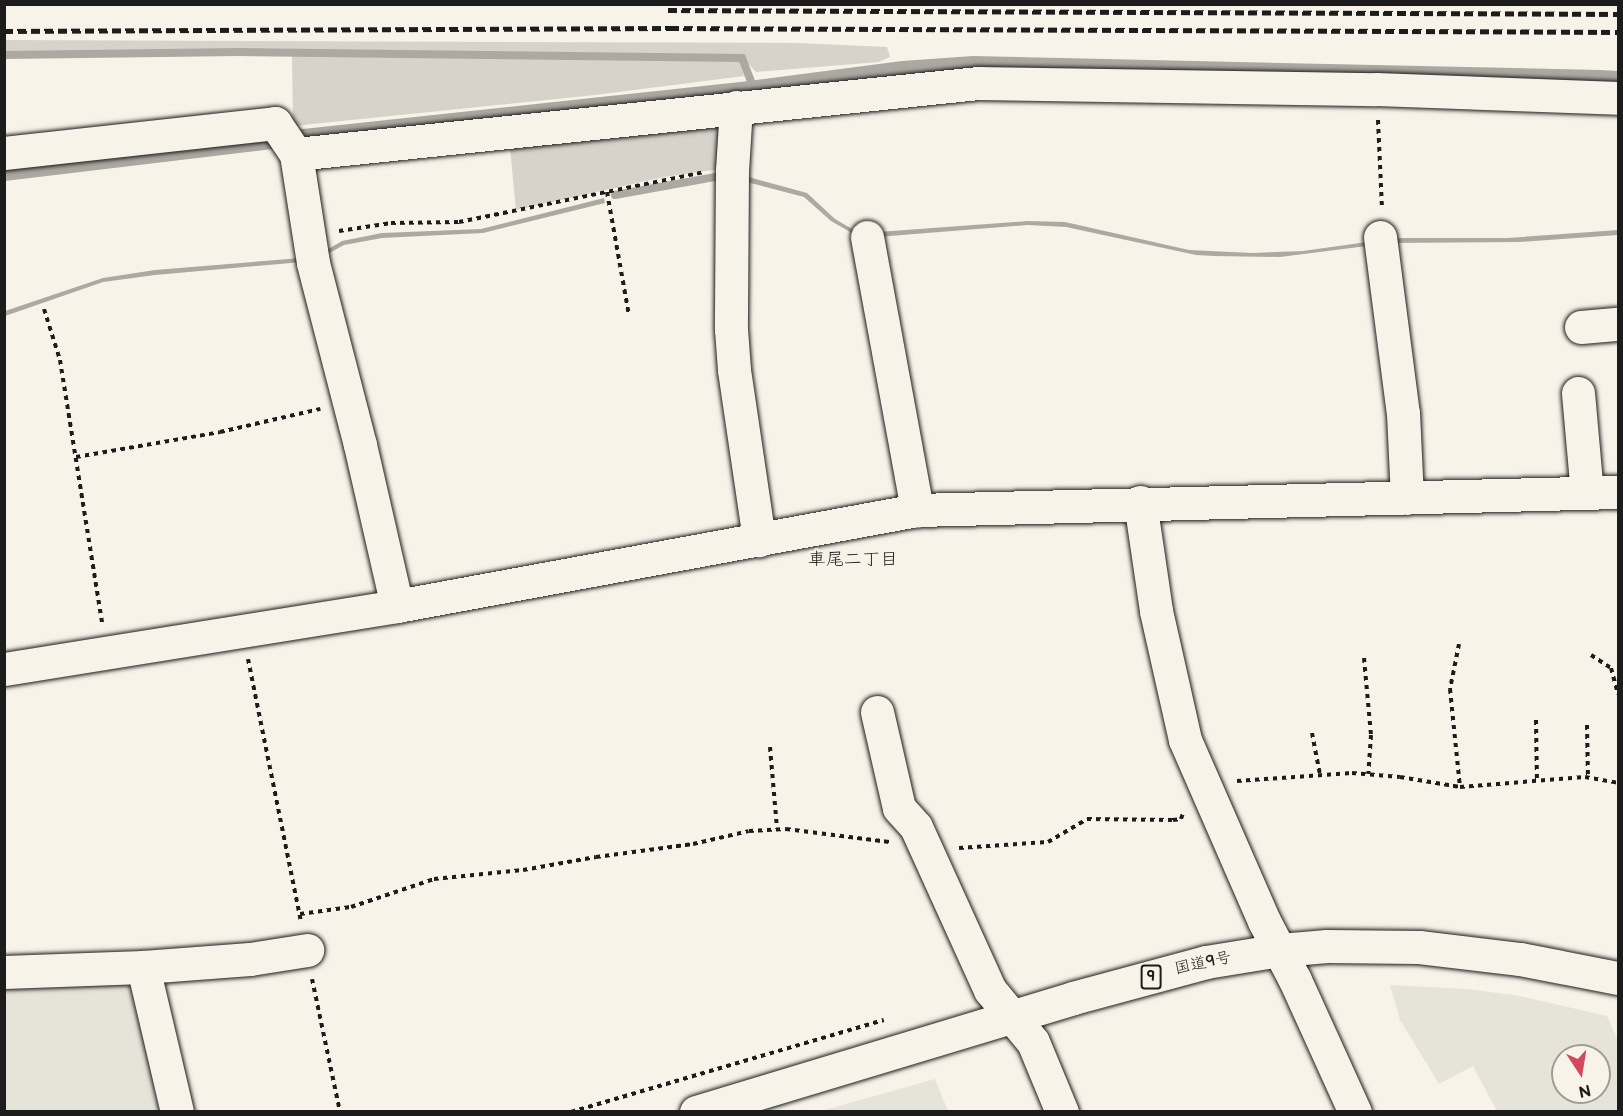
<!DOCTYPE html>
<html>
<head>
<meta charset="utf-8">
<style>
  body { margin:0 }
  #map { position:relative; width:1623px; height:1116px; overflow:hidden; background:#f7f3e8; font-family:"Balsamiq Sans","Klee One",sans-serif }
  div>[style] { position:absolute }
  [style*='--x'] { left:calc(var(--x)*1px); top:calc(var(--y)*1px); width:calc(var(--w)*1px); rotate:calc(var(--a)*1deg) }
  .built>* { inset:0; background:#e6e3d9 }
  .green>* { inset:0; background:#d7d3cb }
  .water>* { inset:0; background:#aca9a2 }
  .stream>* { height:8px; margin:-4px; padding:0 4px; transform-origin:4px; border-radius:4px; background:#aca9a2 }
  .path>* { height:4px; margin-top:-2px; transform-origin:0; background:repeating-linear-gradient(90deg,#1c1c1c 0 4.5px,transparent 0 9px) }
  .roads { filter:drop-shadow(0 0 2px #1c1c1c) drop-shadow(0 0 2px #1c1c1c) }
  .minor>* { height:33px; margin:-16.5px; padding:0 16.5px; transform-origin:16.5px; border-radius:16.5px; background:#f7f3e8 }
  .highway>* { height:33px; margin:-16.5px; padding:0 16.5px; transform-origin:16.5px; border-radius:16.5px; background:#f7f3e8 }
  .rail>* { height:4.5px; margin-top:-2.25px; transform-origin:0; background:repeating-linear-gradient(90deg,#1c1c1c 0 9px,transparent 0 13.5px) }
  span { translate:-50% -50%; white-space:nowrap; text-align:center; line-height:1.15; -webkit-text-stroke:4.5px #f7f3e8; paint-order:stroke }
  .shield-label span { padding:2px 4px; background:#f7f3e8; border:2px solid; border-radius:4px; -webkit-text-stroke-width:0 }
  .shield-label { font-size:15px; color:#1c1c1c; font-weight:700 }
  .street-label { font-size:16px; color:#1c1c1c }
  .neighbourhood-label { font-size:18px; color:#1c1c1c }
  .frame { position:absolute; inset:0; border:6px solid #1c1c1c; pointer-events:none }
  .north { position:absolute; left:1551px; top:1044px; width:60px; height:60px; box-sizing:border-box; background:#f7f3e8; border:2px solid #9f9d96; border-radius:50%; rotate:168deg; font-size:16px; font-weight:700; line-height:24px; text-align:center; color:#1c1c1c }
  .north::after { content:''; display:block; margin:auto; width:21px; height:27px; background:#d1495b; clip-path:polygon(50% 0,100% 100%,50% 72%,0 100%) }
</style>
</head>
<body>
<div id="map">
  <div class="built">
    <i style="clip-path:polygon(117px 977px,134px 992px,163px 1111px,5px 1112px,5px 985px)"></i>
    <i style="clip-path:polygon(evenodd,1390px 985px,1467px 989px,1520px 996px,1607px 1016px,1618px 1041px,1618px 1111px,1497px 1111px,1473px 1066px,1439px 1084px,1400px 1020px,1390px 985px,1563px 1056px,1599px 1056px,1599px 1092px,1563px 1092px,1563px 1056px)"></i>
    <i style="clip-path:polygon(935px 1079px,948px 1111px,821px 1111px)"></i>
  </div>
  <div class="green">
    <i style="clip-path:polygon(5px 40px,798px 43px,887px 47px,890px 57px,879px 62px,756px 72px,740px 55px,463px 51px,5px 51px)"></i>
    <i style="clip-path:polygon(292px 55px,732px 60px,740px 62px,744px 76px,595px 95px,293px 126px)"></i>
    <i style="clip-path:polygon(711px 117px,723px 129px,720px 169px,664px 177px,516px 210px,509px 138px)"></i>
  </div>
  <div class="water">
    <i style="clip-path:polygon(973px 56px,1600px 70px,1618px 71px,1618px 87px,1136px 76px,381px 136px,5px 181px,4px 161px,740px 82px,902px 61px)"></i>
    <i style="clip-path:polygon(745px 176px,807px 193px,835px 219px,859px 233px,859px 237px,831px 221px,804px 197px,743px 181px)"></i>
    <i style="clip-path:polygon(604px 198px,605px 203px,483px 233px,382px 238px,344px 245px,322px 257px,320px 254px,342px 241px,382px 233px,481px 229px)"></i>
    <i style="clip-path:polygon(1028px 221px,1065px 222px,1189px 250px,1253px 253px,1303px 251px,1374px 241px,1375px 245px,1280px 257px,1214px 256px,1196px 255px,1066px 227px,1028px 225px,877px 237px,878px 232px)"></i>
    <i style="clip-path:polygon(1618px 230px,1618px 235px,1520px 242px,1389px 243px,1390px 238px,1507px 238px)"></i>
    <i style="clip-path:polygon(301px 258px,302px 262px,155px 275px,103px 282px,5px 316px,5px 311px,103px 278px,155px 270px)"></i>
  </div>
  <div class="stream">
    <i style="--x:4;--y:55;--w:236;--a:-0.7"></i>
    <i style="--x:240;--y:52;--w:502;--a:0.68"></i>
    <i style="--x:742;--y:58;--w:34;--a:69"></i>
    <i style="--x:615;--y:195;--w:108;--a:-10.2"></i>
  </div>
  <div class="path">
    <i style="--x:1378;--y:120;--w:88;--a:87.4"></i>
    <i style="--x:607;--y:192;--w:125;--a:79.9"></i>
    <i style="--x:339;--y:231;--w:53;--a:-8.7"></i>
    <i style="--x:391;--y:223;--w:68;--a:-0.8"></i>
    <i style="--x:459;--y:222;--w:250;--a:-11.5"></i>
    <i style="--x:44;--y:309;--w:53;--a:72.6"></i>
    <i style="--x:60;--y:360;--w:266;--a:80.9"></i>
    <i style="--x:76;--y:457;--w:146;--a:-9.8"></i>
    <i style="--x:220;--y:432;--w:103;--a:-13"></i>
    <i style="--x:1459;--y:644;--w:46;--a:101.3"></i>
    <i style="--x:1450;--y:689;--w:99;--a:84.2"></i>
    <i style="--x:1591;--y:655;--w:24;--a:33"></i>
    <i style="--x:1611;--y:668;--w:27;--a:75"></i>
    <i style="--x:1364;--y:658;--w:77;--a:84.8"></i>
    <i style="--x:1371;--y:735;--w:39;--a:94"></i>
    <i style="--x:248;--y:659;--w:268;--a:78.6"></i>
    <i style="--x:1536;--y:720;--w:61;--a:89.1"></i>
    <i style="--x:1587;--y:725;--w:52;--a:88.9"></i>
    <i style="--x:1312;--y:733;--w:43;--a:79.2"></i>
    <i style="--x:770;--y:747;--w:82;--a:85.1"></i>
    <i style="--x:1237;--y:781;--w:115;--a:-4"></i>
    <i style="--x:1352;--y:773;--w:48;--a:4.8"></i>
    <i style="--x:1400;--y:777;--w:61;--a:9.5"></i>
    <i style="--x:1460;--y:787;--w:125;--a:-4.6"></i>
    <i style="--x:1585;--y:777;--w:34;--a:10"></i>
    <i style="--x:959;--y:848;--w:89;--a:-3.9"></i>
    <i style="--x:1048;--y:842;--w:45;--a:-30.5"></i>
    <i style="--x:1087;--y:819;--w:86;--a:0.7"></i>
    <i style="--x:1173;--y:820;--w:8;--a:-7"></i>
    <i style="--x:1181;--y:819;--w:6;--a:-72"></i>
    <i style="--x:300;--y:914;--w:51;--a:-7.8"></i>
    <i style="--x:351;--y:907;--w:88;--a:-18.6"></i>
    <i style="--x:434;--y:879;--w:89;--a:-5.8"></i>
    <i style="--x:523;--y:870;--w:74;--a:-10.1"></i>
    <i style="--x:596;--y:857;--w:98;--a:-7.6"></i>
    <i style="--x:693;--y:844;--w:57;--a:-13.1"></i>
    <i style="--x:749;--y:831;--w:37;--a:-3"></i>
    <i style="--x:786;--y:829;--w:104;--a:7.2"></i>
    <i style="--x:312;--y:979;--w:136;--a:78.1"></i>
    <i style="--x:571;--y:1112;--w:326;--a:-16.4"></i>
  </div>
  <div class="roads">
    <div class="minor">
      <i style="--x:736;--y:107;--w:63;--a:93.6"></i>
      <i style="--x:732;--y:170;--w:159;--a:90.4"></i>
      <i style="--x:731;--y:329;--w:41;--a:85.8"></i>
      <i style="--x:734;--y:370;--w:172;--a:81.6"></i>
      <i style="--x:4;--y:153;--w:273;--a:-6.3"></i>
      <i style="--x:275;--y:123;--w:37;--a:56"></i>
      <i style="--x:296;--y:154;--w:110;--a:81.1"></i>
      <i style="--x:313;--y:263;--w:188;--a:75.5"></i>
      <i style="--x:360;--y:445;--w:165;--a:77.1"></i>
      <i style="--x:296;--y:154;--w:686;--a:-5.94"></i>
      <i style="--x:978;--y:83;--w:398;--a:0.9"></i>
      <i style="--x:1376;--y:89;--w:242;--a:2.1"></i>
      <i style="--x:867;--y:237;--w:278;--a:79.6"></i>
      <i style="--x:1380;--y:237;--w:177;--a:82.6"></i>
      <i style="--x:1403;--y:413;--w:85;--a:87.3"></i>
      <i style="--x:1581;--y:327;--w:37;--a:-5"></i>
      <i style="--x:1578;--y:393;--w:100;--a:84.9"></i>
      <i style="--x:1140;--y:502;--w:110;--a:81.6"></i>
      <i style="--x:1156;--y:611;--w:132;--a:77.3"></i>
      <i style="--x:1185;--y:740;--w:197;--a:66.4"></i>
      <i style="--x:1264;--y:921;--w:67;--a:62.3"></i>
      <i style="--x:1295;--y:980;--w:145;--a:65.6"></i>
      <i style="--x:4;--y:669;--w:398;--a:-9.1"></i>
      <i style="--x:397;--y:606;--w:529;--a:-10.46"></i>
      <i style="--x:917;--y:510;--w:701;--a:-1.47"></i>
      <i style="--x:877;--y:712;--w:98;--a:77.1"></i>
      <i style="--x:899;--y:808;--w:25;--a:48"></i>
      <i style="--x:916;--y:827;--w:179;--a:65.6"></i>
      <i style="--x:990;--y:990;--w:67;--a:50.4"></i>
      <i style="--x:1033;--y:1042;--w:76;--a:67.5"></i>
      <i style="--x:143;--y:967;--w:149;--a:76.8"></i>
      <i style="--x:4;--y:972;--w:139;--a:-2.1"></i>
      <i style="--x:143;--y:967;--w:107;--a:-4.3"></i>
      <i style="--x:250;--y:959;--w:58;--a:-9"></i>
    </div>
    <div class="highway">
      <i style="--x:696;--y:1112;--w:394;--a:-16.8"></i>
      <i style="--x:1073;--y:998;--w:138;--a:-15.1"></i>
      <i style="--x:1206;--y:962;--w:75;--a:-9.2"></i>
      <i style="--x:1280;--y:950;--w:47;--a:-4.9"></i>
      <i style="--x:1327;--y:946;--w:92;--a:0.6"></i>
      <i style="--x:1419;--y:947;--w:102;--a:6.8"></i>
      <i style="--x:1520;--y:959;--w:100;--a:11"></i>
    </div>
  </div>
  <div class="rail">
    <i style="--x:668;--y:10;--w:950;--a:0.24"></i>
    <i style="--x:4;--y:31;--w:666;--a:-0.26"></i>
    <i style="--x:670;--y:28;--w:948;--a:0.24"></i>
  </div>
  <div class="shield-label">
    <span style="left:1151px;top:977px">9</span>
  </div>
  <div class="street-label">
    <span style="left:1203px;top:964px;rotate:-12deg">国道9号</span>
  </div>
  <div class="neighbourhood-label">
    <span style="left:853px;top:560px">車尾二丁目</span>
  </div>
  <div class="frame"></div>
  <div class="north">N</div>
</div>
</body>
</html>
